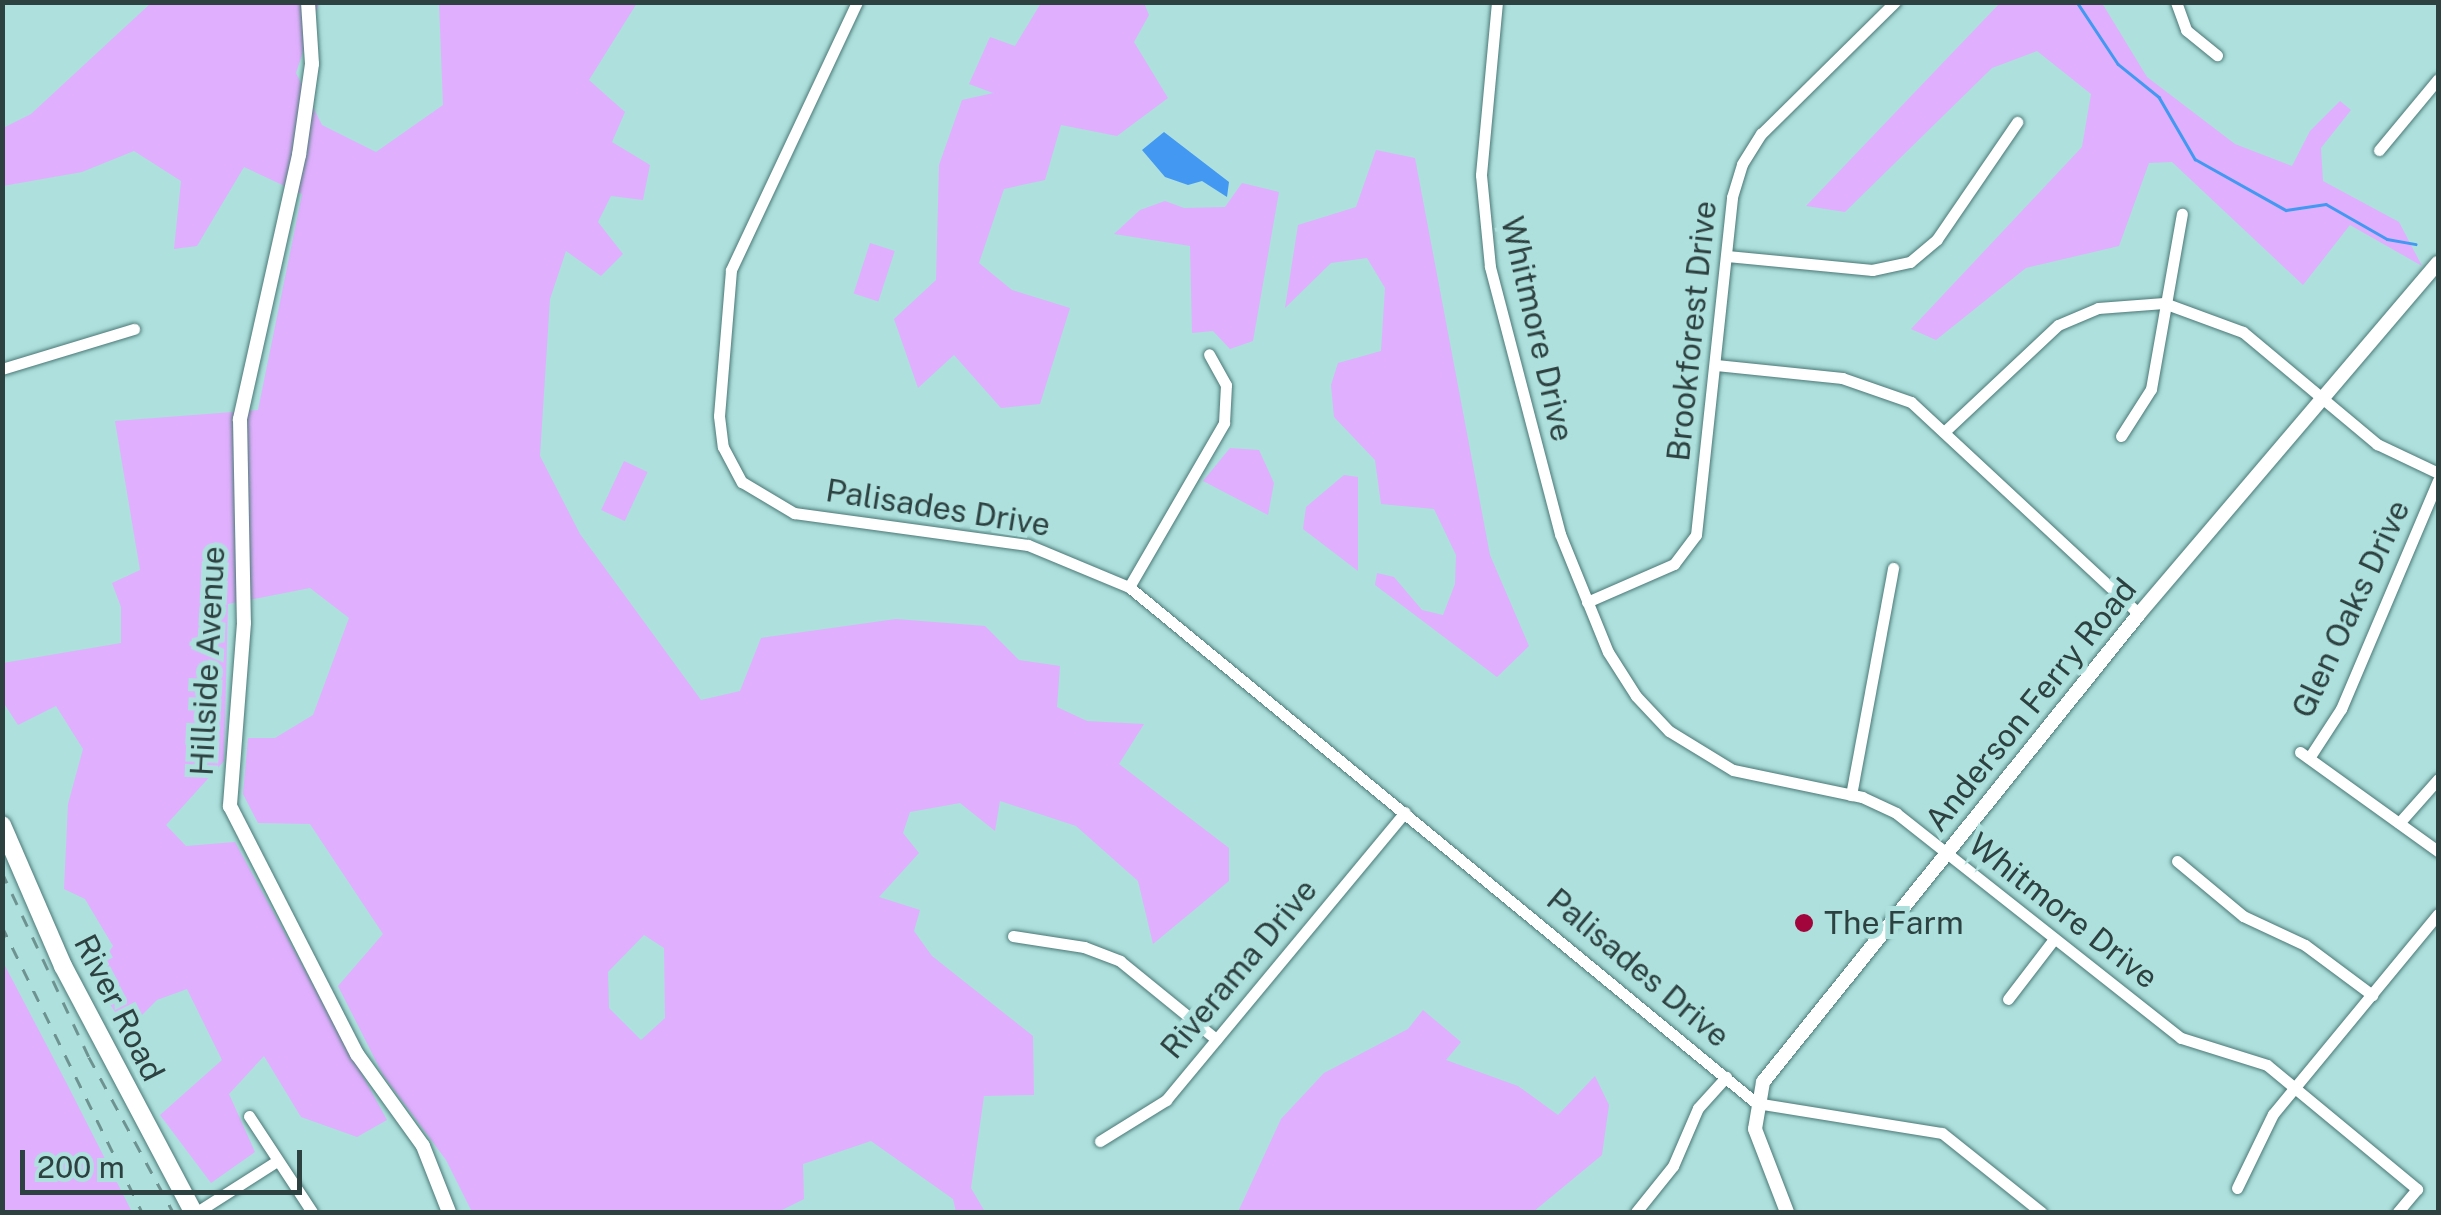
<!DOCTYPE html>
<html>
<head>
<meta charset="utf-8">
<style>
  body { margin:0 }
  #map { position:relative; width:2441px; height:1215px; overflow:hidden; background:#aee0dd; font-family:"Public Sans",sans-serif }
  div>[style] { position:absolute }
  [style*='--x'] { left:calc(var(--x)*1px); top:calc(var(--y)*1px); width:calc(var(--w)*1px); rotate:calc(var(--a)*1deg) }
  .green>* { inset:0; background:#e0b0fe; transform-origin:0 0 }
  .water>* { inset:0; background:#4398f1 }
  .stream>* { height:2.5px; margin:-1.25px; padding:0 1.25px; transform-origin:1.25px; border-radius:1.25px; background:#4398f1 }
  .roads { filter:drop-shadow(0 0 2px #4a7977) drop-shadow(0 0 2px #4a7977) }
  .minor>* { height:11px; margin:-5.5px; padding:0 5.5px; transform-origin:5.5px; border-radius:5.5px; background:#fff }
  .tertiary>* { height:14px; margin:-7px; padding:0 7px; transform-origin:7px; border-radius:7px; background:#fff }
  .primary>* { height:18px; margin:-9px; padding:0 9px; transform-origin:9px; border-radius:9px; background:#fff }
  .rail>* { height:2.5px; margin-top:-1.25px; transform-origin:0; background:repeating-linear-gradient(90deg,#6e9290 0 12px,transparent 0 24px) }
  .dots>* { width:28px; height:28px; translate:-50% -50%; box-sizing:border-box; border:5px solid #aee0dd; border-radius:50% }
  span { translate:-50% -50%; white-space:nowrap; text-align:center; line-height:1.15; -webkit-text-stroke:10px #aee0dd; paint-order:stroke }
  .street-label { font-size:32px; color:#2d4140 }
  .poi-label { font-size:32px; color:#2d4140 }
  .left { translate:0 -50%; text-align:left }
  .frame { position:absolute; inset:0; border:5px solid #2d4140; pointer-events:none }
  .scale { position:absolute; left:20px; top:1150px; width:282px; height:45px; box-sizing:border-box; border:5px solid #2d4140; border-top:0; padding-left:12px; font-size:30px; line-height:35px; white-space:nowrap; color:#2d4140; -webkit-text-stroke:8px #aee0dd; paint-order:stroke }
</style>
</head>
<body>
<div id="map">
  <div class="green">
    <i style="clip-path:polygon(evenodd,151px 3px,319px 3px,296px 73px,322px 125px,376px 152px,443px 105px,439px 3px,637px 3px,589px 80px,625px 112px,612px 142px,650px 165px,643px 200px,611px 196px,598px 222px,623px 254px,601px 276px,566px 251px,550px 299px,540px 456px,580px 534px,701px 700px,740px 691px,761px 638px,896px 619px,985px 626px,1019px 660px,1060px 666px,1057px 707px,1087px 721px,1144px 724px,1119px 764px,1229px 848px,1229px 881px,1153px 944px,1138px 881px,1076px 826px,1000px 801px,995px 831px,960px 803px,910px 812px,903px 833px,919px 853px,879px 897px,920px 910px,914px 931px,932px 956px,1033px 1036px,1034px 1095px,984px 1096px,971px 1188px,985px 1212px,956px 1212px,953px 1199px,871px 1141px,803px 1164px,804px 1199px,778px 1212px,472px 1212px,446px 1160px,383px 1075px,338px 986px,383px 934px,310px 824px,258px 823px,243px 794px,248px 738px,275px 738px,313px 715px,349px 618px,310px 588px,228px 604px,224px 761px,166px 825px,186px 846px,235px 842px,387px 1120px,357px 1137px,301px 1117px,264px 1056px,229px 1094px,255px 1152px,211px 1183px,160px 1115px,222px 1060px,187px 989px,157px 1000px,127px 1030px,92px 977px,113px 946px,85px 899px,64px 889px,68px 804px,83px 749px,56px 706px,18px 725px,3px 702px,3px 663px,121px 643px,121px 607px,112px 583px,140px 570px,115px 421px,258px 410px,302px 194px,244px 167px,197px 246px,174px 249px,181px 181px,134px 151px,82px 172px,3px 186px,3px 128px,31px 114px,151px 3px,644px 935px,664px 948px,665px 1018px,641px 1040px,609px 1008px,608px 972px,644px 935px)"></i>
    <i style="clip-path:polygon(1041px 3px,1144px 3px,1149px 15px,1134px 42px,1168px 98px,1117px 136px,1061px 125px,1045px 180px,1004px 189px,979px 263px,1012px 290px,1070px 308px,1040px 404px,1001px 408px,954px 355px,918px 388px,894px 319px,936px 280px,939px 165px,962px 100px,993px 93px,969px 84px,990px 37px,1015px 46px)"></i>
    <i style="clip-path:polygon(2000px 3px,2102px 3px,2147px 77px,2235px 144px,2292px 166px,2310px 131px,2340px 101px,2351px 110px,2321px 148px,2323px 181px,2399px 222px,2422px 266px,2350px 225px,2303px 285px,2172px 162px,2149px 163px,2119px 246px,2026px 268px,1936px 340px,1911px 329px,2082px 147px,2091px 94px,2037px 51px,1992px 68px,1845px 212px,1806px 206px)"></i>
    <i style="clip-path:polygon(1376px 150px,1415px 158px,1490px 555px,1529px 646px,1497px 677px,1375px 585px,1377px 573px,1394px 577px,1422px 610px,1443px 615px,1455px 584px,1456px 555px,1434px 509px,1381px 504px,1375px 460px,1334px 417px,1331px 385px,1338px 363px,1381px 351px,1385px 288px,1367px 258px,1331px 263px,1285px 308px,1298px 225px,1356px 207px)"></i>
    <i style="clip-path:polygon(1242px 183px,1279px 192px,1253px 341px,1230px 349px,1213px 331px,1192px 333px,1190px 246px,1114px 234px,1140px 210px,1165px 201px,1184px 208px,1225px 207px)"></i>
    <i style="left:870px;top:243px;width:26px;height:53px;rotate:18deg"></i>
    <i style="clip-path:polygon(1230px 448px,1259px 450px,1274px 483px,1268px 515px,1203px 481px)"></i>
    <i style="left:624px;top:461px;width:26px;height:54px;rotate:25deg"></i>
    <i style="clip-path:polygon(1344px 475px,1358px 477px,1358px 571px,1303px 529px,1306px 507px)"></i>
    <i style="clip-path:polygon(3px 962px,67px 1084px,132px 1212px,3px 1212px)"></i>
    <i style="clip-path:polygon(1423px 1010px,1461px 1042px,1446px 1060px,1518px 1086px,1558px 1115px,1595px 1076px,1609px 1105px,1602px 1155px,1533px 1212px,1238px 1212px,1281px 1119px,1324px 1073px,1408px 1029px)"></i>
  </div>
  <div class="water">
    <i style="clip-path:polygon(1164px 132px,1229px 182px,1227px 197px,1202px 181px,1188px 185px,1165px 177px,1142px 150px)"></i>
  </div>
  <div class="stream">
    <i style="--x:2077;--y:2;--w:74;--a:56.5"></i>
    <i style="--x:2118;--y:64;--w:53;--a:38.8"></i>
    <i style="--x:2159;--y:97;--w:72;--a:59.9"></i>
    <i style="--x:2195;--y:159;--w:104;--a:29.3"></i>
    <i style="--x:2286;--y:210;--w:40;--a:-8.5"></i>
    <i style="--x:2326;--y:204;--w:70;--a:29.8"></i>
    <i style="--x:2387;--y:239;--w:29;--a:10"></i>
  </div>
  <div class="roads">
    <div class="minor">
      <i style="--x:857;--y:2;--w:296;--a:115.2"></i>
      <i style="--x:731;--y:270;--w:146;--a:94.7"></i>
      <i style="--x:719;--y:416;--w:31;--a:83"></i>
      <i style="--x:723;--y:447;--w:40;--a:62"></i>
      <i style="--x:742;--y:482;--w:61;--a:30.8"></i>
      <i style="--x:794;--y:513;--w:236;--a:7.8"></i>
      <i style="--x:1028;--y:545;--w:109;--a:22.6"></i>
      <i style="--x:1129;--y:587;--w:812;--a:39.45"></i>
      <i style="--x:1756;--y:1103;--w:188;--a:9.2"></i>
      <i style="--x:1942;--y:1133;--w:127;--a:38.6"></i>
      <i style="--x:1497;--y:2;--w:174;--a:95.3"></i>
      <i style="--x:1481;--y:175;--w:92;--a:84.4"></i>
      <i style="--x:1490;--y:267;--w:276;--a:75.3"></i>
      <i style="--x:1560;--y:534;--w:127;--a:67.9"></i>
      <i style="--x:1608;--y:652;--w:52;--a:57.5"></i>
      <i style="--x:1636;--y:696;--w:48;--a:46.7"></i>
      <i style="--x:1669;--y:731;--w:75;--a:31.4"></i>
      <i style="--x:1733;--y:770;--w:132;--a:11.8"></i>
      <i style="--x:1862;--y:797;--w:38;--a:25"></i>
      <i style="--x:1896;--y:813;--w:363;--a:38.3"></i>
      <i style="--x:2181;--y:1038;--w:90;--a:17.4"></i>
      <i style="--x:2267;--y:1065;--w:195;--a:39.6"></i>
      <i style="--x:2417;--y:1189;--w:30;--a:130"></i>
      <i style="--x:2176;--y:2;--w:30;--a:70"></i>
      <i style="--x:2186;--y:30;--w:40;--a:39"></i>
      <i style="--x:2379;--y:150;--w:92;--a:-50.3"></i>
      <i style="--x:1727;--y:256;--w:146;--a:5.5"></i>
      <i style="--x:1872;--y:270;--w:39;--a:-12"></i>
      <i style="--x:1910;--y:262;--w:35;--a:-40"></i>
      <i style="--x:1937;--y:239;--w:142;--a:-55.6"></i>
      <i style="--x:1716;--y:365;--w:127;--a:5.9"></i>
      <i style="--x:1842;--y:378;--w:73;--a:19.2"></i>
      <i style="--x:1911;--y:402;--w:311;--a:42.9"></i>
      <i style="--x:2;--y:369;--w:138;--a:-16.9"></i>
      <i style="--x:1944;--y:432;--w:156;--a:-43.2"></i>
      <i style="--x:2058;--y:325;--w:43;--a:-23"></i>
      <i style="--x:2098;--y:308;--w:66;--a:-4.3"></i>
      <i style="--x:2164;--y:303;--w:84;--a:20.2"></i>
      <i style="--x:2243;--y:332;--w:175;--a:39.9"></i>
      <i style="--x:2377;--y:444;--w:68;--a:25.4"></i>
      <i style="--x:2121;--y:436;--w:56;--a:-57.4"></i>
      <i style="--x:2151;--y:389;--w:178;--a:-80"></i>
      <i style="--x:1129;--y:587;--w:190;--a:-59.9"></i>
      <i style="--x:1224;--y:423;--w:38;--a:-87"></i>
      <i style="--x:1226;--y:385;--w:35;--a:-119"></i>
      <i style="--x:1587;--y:602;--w:95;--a:-23.6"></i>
      <i style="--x:1674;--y:564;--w:36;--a:-53"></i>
      <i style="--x:1696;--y:535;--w:340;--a:-83.9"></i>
      <i style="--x:1732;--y:197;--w:34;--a:-73"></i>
      <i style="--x:1742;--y:164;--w:36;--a:-58"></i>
      <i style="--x:1761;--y:134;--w:188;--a:-44.6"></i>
      <i style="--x:2300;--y:752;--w:170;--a:35.7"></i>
      <i style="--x:2309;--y:758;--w:59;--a:-56.9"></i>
      <i style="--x:2341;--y:709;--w:248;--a:-67"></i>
      <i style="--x:1851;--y:795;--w:231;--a:-79.5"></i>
      <i style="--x:2399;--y:823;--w:59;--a:-48.4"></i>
      <i style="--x:2177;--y:861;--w:86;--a:39.8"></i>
      <i style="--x:2243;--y:916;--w:68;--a:25.1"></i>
      <i style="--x:2305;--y:945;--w:84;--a:36.7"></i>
      <i style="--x:1013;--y:936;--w:72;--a:8.8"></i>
      <i style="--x:1084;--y:947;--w:39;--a:21"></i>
      <i style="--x:1120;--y:961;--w:124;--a:39.1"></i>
      <i style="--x:2008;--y:999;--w:76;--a:-52.5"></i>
      <i style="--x:249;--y:1116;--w:115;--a:56.7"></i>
      <i style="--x:1100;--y:1141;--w:78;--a:-31.8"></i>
      <i style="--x:1166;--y:1100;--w:374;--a:-50.3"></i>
      <i style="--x:2237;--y:1188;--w:82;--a:-64.1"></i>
      <i style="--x:2273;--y:1114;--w:259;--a:-50.5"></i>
      <i style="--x:197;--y:1212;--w:95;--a:-32.5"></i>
      <i style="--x:1636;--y:1212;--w:59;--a:-51.2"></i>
      <i style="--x:1673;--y:1166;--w:63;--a:-66.7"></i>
      <i style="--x:1698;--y:1108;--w:42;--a:-47.9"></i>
    </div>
    <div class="tertiary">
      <i style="--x:308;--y:2;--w:62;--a:86.3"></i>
      <i style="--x:312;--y:64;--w:92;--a:98.1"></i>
      <i style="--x:299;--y:155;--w:271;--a:102.6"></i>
      <i style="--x:240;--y:419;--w:204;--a:88.9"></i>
      <i style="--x:244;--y:623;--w:184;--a:94.4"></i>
      <i style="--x:230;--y:806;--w:279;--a:62.9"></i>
      <i style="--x:357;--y:1054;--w:113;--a:54.3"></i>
      <i style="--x:423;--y:1146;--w:71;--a:68.5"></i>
      <i style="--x:1787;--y:1212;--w:89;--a:-111.1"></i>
      <i style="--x:1755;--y:1129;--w:48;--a:-80.3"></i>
      <i style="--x:1763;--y:1082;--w:600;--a:-51.22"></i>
      <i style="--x:2139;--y:614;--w:461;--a:-49.6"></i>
    </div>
    <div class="primary">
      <i style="--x:2;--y:825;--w:154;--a:66.6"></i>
      <i style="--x:63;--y:966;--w:278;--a:62.1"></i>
    </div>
  </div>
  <div class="rail">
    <i style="--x:2;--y:872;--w:204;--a:64.8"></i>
    <i style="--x:89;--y:1057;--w:176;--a:61.5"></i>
    <i style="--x:2;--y:926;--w:318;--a:63.9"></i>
  </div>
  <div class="dots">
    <i style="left:1804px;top:923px;background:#a2053b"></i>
  </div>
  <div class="street-label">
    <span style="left:1537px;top:329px;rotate:77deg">Whitmore Drive</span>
    <span style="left:1692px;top:331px;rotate:-84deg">Brookforest Drive</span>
    <span style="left:938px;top:508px;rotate:9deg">Palisades Drive</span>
    <span style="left:2351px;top:609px;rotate:-65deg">Glen Oaks Drive</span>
    <span style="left:208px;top:661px;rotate:-87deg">Hillside Avenue</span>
    <span style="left:2031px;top:705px;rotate:-51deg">Anderson Ferry Road</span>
    <span style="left:2063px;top:911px;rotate:38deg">Whitmore Drive</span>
    <span style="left:1638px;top:968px;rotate:40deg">Palisades Drive</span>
    <span style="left:1239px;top:969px;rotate:-50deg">Riverama Drive</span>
    <span style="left:119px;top:1008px;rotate:63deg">River Road</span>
  </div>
  <div class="poi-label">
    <span class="left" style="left:1824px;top:923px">The Farm</span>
  </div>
  <div class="frame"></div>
  <div class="scale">200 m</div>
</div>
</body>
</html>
